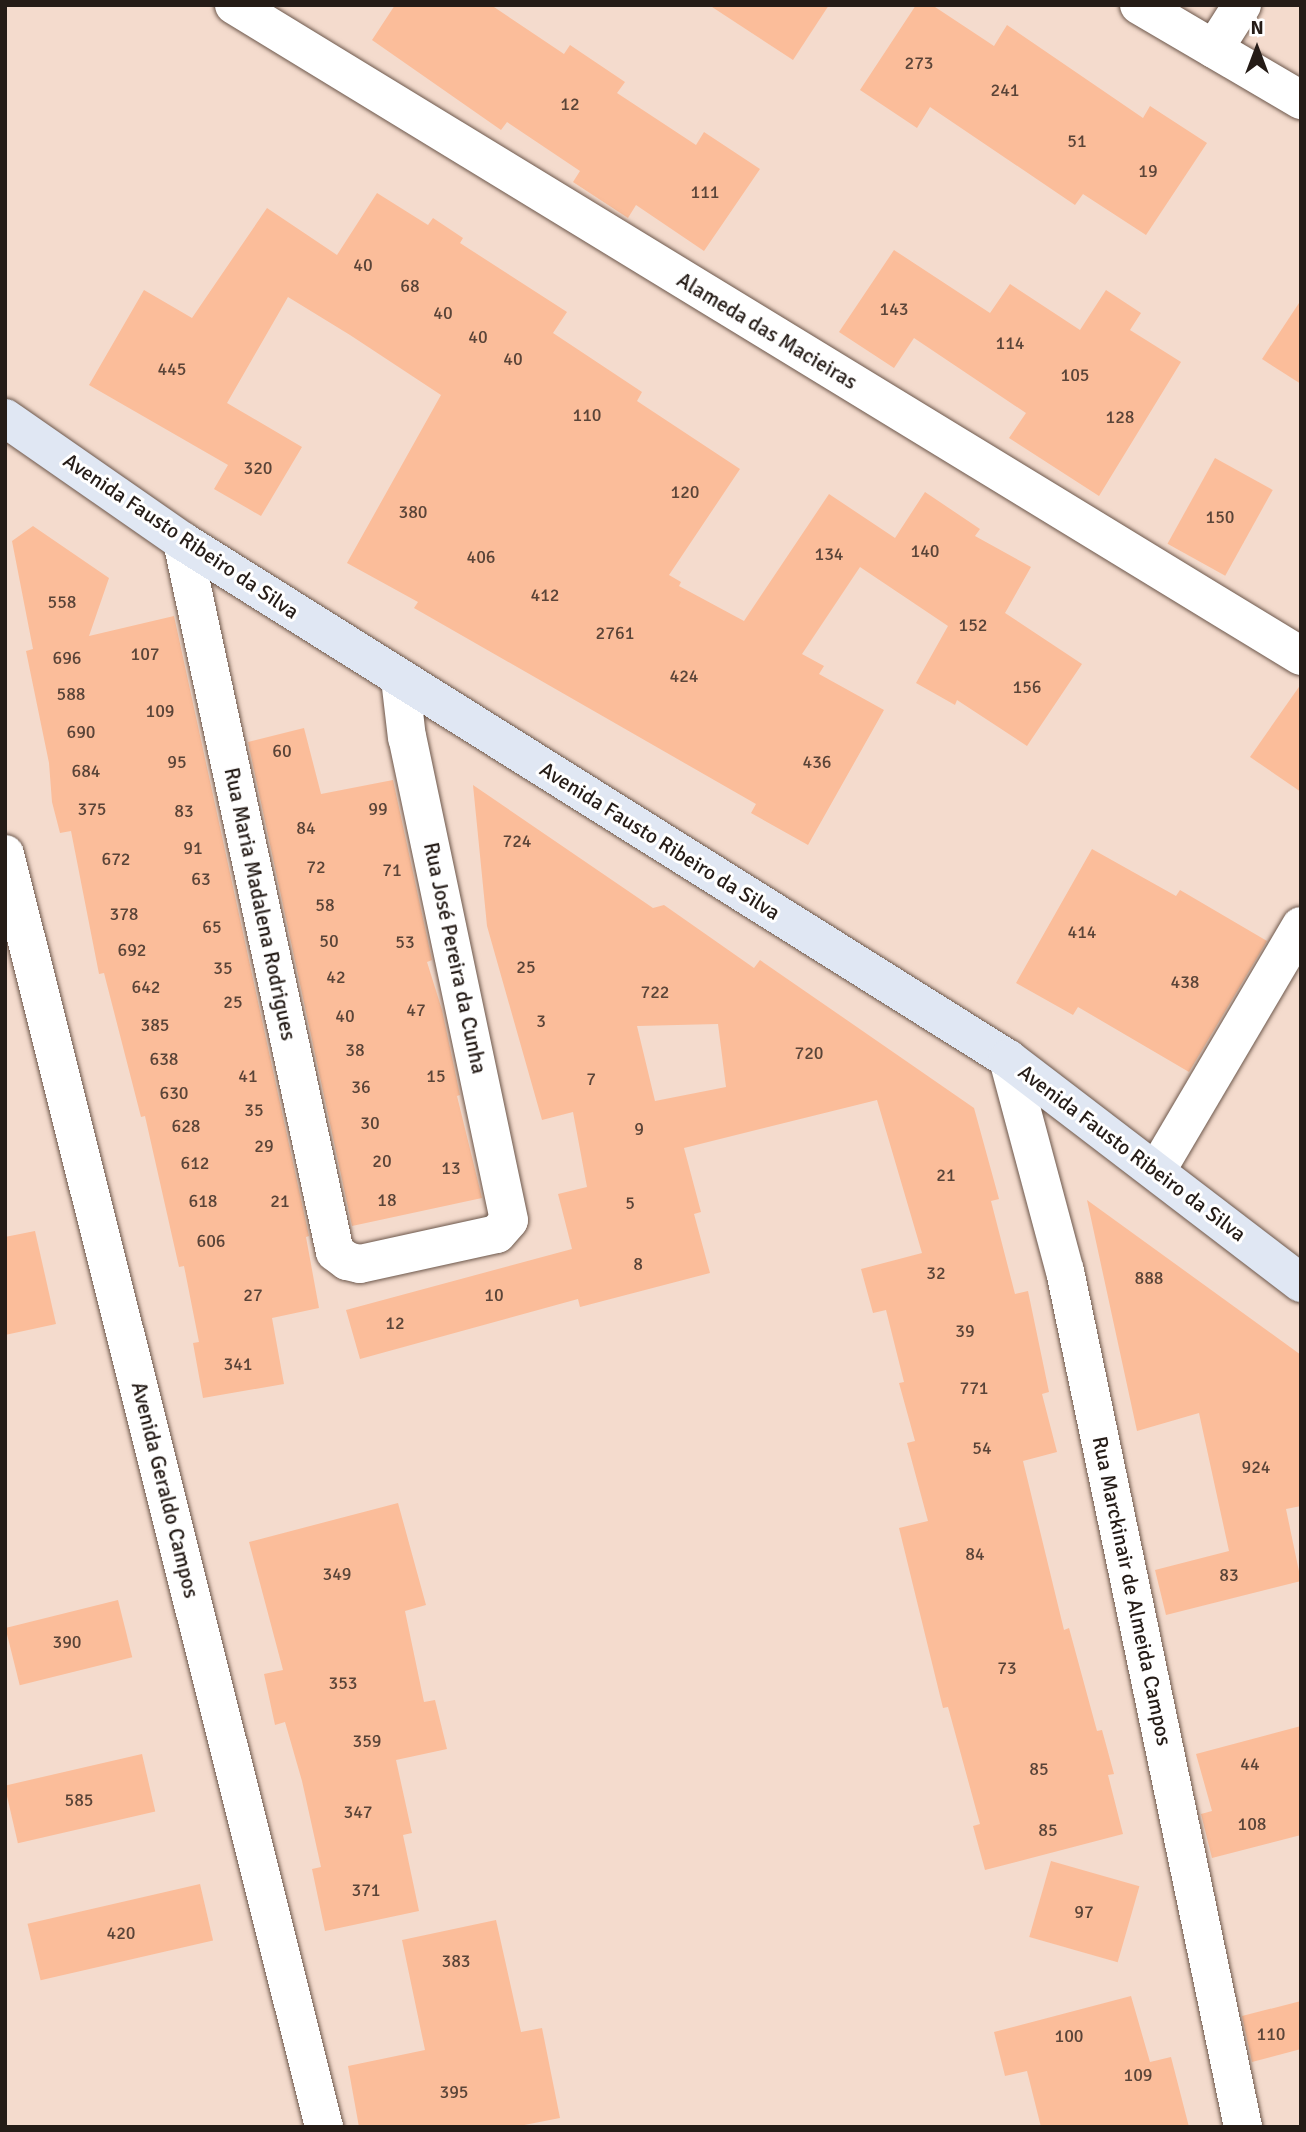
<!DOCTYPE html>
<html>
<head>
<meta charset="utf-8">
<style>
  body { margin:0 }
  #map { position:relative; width:1306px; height:2132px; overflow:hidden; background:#f4dbcd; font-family:Signika,sans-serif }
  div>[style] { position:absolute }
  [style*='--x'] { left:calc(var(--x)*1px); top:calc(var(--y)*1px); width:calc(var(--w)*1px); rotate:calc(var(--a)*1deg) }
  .building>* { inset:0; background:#fbbd9a; transform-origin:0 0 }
  .roads { filter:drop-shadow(0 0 2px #6c574b) drop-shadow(0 0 2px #6c574b) }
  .minor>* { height:38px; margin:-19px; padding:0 19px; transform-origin:19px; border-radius:19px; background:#fff }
  .primary>* { height:38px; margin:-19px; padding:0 19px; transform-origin:19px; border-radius:19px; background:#e0e7f3 }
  span { translate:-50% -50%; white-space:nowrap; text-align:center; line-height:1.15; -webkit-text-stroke:6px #fff; paint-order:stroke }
  .number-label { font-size:18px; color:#5a4438 }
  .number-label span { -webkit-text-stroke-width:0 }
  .street-label { font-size:21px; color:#251c17 }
  .frame { position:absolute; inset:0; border:7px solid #251c17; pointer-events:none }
  .north { position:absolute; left:1222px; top:14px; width:70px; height:70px; -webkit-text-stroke:5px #fff; paint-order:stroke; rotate:0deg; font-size:19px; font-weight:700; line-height:28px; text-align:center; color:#251c17 }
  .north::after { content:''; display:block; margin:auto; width:24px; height:32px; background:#251c17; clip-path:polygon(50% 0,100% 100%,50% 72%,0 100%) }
</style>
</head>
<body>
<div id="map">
  <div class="building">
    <i style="clip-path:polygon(395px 5px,491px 5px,564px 54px,570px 45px,625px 82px,617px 93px,696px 145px,704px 132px,760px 169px,704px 251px,636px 205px,628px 218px,573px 182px,580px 171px,507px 122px,501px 130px,372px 40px)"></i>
    <i style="clip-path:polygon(709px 5px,829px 5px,793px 60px)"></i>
    <i style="clip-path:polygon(916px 5px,932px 5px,994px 46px,1007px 25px,1143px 118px,1150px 106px,1207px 143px,1146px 235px,1083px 194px,1075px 205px,930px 107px,917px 128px,860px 90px)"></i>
    <i style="clip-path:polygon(377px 193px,428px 225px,433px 218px,463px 238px,460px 243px,567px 312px,553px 333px,642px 392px,637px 401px,740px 469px,669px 575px,681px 582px,679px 586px,744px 621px,829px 494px,895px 538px,925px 492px,980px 529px,975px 536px,1031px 567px,1005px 613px,1082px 664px,1027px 746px,957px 700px,955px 705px,916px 683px,948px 626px,860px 567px,802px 654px,824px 666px,819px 674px,884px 710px,808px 845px,751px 813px,756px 804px,414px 608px,418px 602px,347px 563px,441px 395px,350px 335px,288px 297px,227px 403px,302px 447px,261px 516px,214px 489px,228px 465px,89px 385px,144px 290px,192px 318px,267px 208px,337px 255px)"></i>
    <i style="clip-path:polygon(894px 250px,990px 313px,1010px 284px,1080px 330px,1106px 290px,1141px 313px,1130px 330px,1181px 362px,1099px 496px,1009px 438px,1026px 413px,914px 338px,894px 368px,839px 332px)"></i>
    <i style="clip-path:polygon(1301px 300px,1301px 384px,1262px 359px)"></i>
    <i style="left:1215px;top:458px;width:66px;height:98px;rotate:29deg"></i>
    <i style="clip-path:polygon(33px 526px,109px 578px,89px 636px,174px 616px,309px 1236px,306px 1237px,319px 1308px,272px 1318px,284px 1384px,203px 1398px,193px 1343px,199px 1342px,184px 1266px,179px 1267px,145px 1116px,141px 1117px,104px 973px,99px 974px,71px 831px,60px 833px,52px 802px,49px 763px,26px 651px,33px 649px,12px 541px)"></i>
    <i style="clip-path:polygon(1301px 684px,1301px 792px,1250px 757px)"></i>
    <i style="clip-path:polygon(304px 728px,321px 794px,393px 780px,432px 960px,427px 962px,442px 1010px,460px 1095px,457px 1096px,482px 1198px,352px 1226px,248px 742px)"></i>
    <i style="clip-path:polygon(evenodd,473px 785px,653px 908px,664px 905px,754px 968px,760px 960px,974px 1108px,999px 1199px,991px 1201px,1015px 1294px,1028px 1291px,1049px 1392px,1042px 1394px,1057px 1452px,1023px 1461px,1064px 1630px,1069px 1628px,1097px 1731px,1102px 1730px,1114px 1774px,1108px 1775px,1123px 1834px,985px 1870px,973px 1826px,980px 1824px,948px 1707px,943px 1708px,899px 1528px,928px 1521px,907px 1443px,915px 1441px,899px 1383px,904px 1382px,886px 1310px,873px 1313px,861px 1269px,922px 1253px,877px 1100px,684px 1148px,701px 1212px,694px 1214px,710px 1273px,580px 1307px,578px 1299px,360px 1359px,346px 1310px,572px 1249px,558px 1194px,587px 1187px,573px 1112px,542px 1120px,487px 926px,473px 785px,718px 1024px,726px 1087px,655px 1101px,637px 1026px,718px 1024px)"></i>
    <i style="clip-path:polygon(1092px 849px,1176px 896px,1180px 890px,1267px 941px,1189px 1072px,1078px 1007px,1073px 1015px,1016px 983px)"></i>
    <i style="clip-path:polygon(1087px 1200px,1301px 1355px,1301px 1506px,1286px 1509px,1301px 1581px,1166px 1615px,1155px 1570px,1229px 1551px,1199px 1413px,1137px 1431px)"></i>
    <i style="clip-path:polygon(35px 1231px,56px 1324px,5px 1335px,5px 1237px)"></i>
    <i style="clip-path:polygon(398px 1503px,426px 1605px,405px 1611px,424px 1702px,435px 1700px,447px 1749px,396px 1760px,412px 1833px,403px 1835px,419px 1911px,325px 1931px,312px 1869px,321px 1867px,302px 1781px,285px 1722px,275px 1725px,264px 1674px,283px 1670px,249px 1542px)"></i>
    <i style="left:118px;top:1600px;width:59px;height:116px;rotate:76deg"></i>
    <i style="clip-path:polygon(1301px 1726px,1301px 1835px,1212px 1858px,1201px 1814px,1212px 1811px,1196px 1754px)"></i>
    <i style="left:142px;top:1754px;width:59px;height:141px;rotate:77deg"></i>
    <i style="left:1051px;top:1861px;width:92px;height:79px;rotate:16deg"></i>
    <i style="left:200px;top:1884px;width:58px;height:177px;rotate:77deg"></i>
    <i style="clip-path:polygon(496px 1920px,521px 2032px,542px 2028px,560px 2118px,514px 2127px,359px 2127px,348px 2066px,425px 2050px,402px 1940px)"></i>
    <i style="clip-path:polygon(1131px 1996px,1150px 2062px,1171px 2057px,1189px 2127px,1041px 2127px,1027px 2071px,1005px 2076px,994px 2032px)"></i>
    <i style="clip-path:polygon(1301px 2001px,1301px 2049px,1252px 2062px,1242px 2016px)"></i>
  </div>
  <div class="roads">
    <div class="minor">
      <i style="--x:234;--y:5;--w:1250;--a:31.39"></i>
      <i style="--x:1139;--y:5;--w:188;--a:30.4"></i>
      <i style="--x:1214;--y:49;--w:52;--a:-57.5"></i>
      <i style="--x:182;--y:541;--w:727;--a:77.86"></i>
      <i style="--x:335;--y:1252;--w:15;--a:37"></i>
      <i style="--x:347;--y:1261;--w:13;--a:13"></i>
      <i style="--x:360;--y:1264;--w:140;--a:-12.4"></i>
      <i style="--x:497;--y:1234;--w:18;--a:-49"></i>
      <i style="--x:509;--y:1220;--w:493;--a:-101.9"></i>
      <i style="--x:407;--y:738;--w:60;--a:-96.7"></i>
      <i style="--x:5;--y:854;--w:1312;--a:75.93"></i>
      <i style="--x:1008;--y:1059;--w:220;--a:75"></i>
      <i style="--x:1065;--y:1271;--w:874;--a:78.25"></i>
      <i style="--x:1157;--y:1170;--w:283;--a:-59.5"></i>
    </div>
    <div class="primary">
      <i style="--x:5;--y:418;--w:216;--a:34.8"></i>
      <i style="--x:182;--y:541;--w:975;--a:32.09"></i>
      <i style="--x:1008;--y:1059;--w:369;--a:37.4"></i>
    </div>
  </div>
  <div class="number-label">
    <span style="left:919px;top:63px">273</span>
    <span style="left:1005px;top:90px">241</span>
    <span style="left:570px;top:104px">12</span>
    <span style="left:1077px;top:141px">51</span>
    <span style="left:1148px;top:171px">19</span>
    <span style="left:705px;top:192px">111</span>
    <span style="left:363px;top:265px">40</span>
    <span style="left:410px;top:286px">68</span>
    <span style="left:894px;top:309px">143</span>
    <span style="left:443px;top:313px">40</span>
    <span style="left:478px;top:337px">40</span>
    <span style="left:1010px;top:343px">114</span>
    <span style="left:513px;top:359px">40</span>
    <span style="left:172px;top:369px">445</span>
    <span style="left:1075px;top:375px">105</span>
    <span style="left:587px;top:415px">110</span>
    <span style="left:1120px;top:417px">128</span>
    <span style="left:258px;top:468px">320</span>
    <span style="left:685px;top:492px">120</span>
    <span style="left:413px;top:512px">380</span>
    <span style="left:1220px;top:517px">150</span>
    <span style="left:925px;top:551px">140</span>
    <span style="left:829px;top:554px">134</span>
    <span style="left:481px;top:557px">406</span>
    <span style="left:545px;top:595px">412</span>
    <span style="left:62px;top:602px">558</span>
    <span style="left:973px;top:625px">152</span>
    <span style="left:615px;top:633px">2761</span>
    <span style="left:145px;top:654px">107</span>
    <span style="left:67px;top:658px">696</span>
    <span style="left:684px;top:676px">424</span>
    <span style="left:1027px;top:687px">156</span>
    <span style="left:71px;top:694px">588</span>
    <span style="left:160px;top:711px">109</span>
    <span style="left:81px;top:732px">690</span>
    <span style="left:282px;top:751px">60</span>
    <span style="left:177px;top:762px">95</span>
    <span style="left:817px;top:762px">436</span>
    <span style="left:86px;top:771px">684</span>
    <span style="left:92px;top:809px">375</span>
    <span style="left:378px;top:809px">99</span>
    <span style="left:184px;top:811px">83</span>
    <span style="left:306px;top:828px">84</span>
    <span style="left:517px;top:841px">724</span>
    <span style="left:193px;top:848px">91</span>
    <span style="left:116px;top:859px">672</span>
    <span style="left:316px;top:867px">72</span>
    <span style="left:392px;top:870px">71</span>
    <span style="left:201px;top:879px">63</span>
    <span style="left:325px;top:905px">58</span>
    <span style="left:124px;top:914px">378</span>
    <span style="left:212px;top:927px">65</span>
    <span style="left:1082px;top:932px">414</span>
    <span style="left:329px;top:941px">50</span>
    <span style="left:405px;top:942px">53</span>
    <span style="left:132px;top:950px">692</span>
    <span style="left:526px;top:967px">25</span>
    <span style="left:223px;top:968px">35</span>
    <span style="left:336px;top:977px">42</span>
    <span style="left:1185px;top:982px">438</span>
    <span style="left:146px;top:987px">642</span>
    <span style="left:655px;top:992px">722</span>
    <span style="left:233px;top:1002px">25</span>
    <span style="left:416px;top:1010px">47</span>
    <span style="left:345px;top:1016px">40</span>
    <span style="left:541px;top:1021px">3</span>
    <span style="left:155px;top:1025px">385</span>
    <span style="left:355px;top:1050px">38</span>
    <span style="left:809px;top:1053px">720</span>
    <span style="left:164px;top:1059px">638</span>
    <span style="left:248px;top:1076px">41</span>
    <span style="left:436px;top:1076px">15</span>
    <span style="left:591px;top:1079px">7</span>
    <span style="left:361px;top:1087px">36</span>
    <span style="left:174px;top:1093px">630</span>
    <span style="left:254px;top:1110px">35</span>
    <span style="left:370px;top:1123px">30</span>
    <span style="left:186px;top:1126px">628</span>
    <span style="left:639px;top:1129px">9</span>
    <span style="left:264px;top:1146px">29</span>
    <span style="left:382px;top:1161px">20</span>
    <span style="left:195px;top:1163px">612</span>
    <span style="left:451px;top:1168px">13</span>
    <span style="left:946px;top:1175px">21</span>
    <span style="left:387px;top:1200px">18</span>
    <span style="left:203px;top:1201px">618</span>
    <span style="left:280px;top:1201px">21</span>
    <span style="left:630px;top:1203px">5</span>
    <span style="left:211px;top:1241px">606</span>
    <span style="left:638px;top:1264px">8</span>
    <span style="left:936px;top:1273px">32</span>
    <span style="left:1149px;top:1278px">888</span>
    <span style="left:253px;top:1295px">27</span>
    <span style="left:494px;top:1295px">10</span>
    <span style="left:395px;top:1323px">12</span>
    <span style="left:965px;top:1331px">39</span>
    <span style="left:238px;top:1364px">341</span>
    <span style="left:974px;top:1388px">771</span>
    <span style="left:982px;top:1448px">54</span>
    <span style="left:1256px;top:1467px">924</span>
    <span style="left:975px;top:1554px">84</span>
    <span style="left:337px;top:1574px">349</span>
    <span style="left:1229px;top:1575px">83</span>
    <span style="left:67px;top:1642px">390</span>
    <span style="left:1007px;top:1668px">73</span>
    <span style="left:343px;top:1683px">353</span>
    <span style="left:367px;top:1741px">359</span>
    <span style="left:1250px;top:1764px">44</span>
    <span style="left:1039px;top:1769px">85</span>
    <span style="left:79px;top:1800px">585</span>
    <span style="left:358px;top:1812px">347</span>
    <span style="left:1252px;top:1824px">108</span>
    <span style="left:1048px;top:1830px">85</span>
    <span style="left:366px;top:1890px">371</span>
    <span style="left:1084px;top:1912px">97</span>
    <span style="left:121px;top:1933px">420</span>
    <span style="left:456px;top:1961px">383</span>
    <span style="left:1271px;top:2034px">110</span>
    <span style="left:1069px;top:2036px">100</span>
    <span style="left:1138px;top:2075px">109</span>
    <span style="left:454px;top:2092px">395</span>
  </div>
  <div class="street-label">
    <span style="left:767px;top:331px;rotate:31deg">Alameda das Macieiras</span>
    <span style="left:181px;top:536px;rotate:34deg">Avenida Fausto Ribeiro da Silva</span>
    <span style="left:660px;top:841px;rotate:32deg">Avenida Fausto Ribeiro da Silva</span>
    <span style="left:260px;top:904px;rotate:78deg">Rua Maria Madalena Rodrigues</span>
    <span style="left:455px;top:958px;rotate:78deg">Rua José Pereira da Cunha</span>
    <span style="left:1132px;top:1153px;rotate:37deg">Avenida Fausto Ribeiro da Silva</span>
    <span style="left:165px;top:1490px;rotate:76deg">Avenida Geraldo Campos</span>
    <span style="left:1132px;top:1591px;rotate:78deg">Rua Marckinair de Almeida Campos</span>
  </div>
  <div class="frame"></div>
  <div class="north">N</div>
</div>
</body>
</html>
